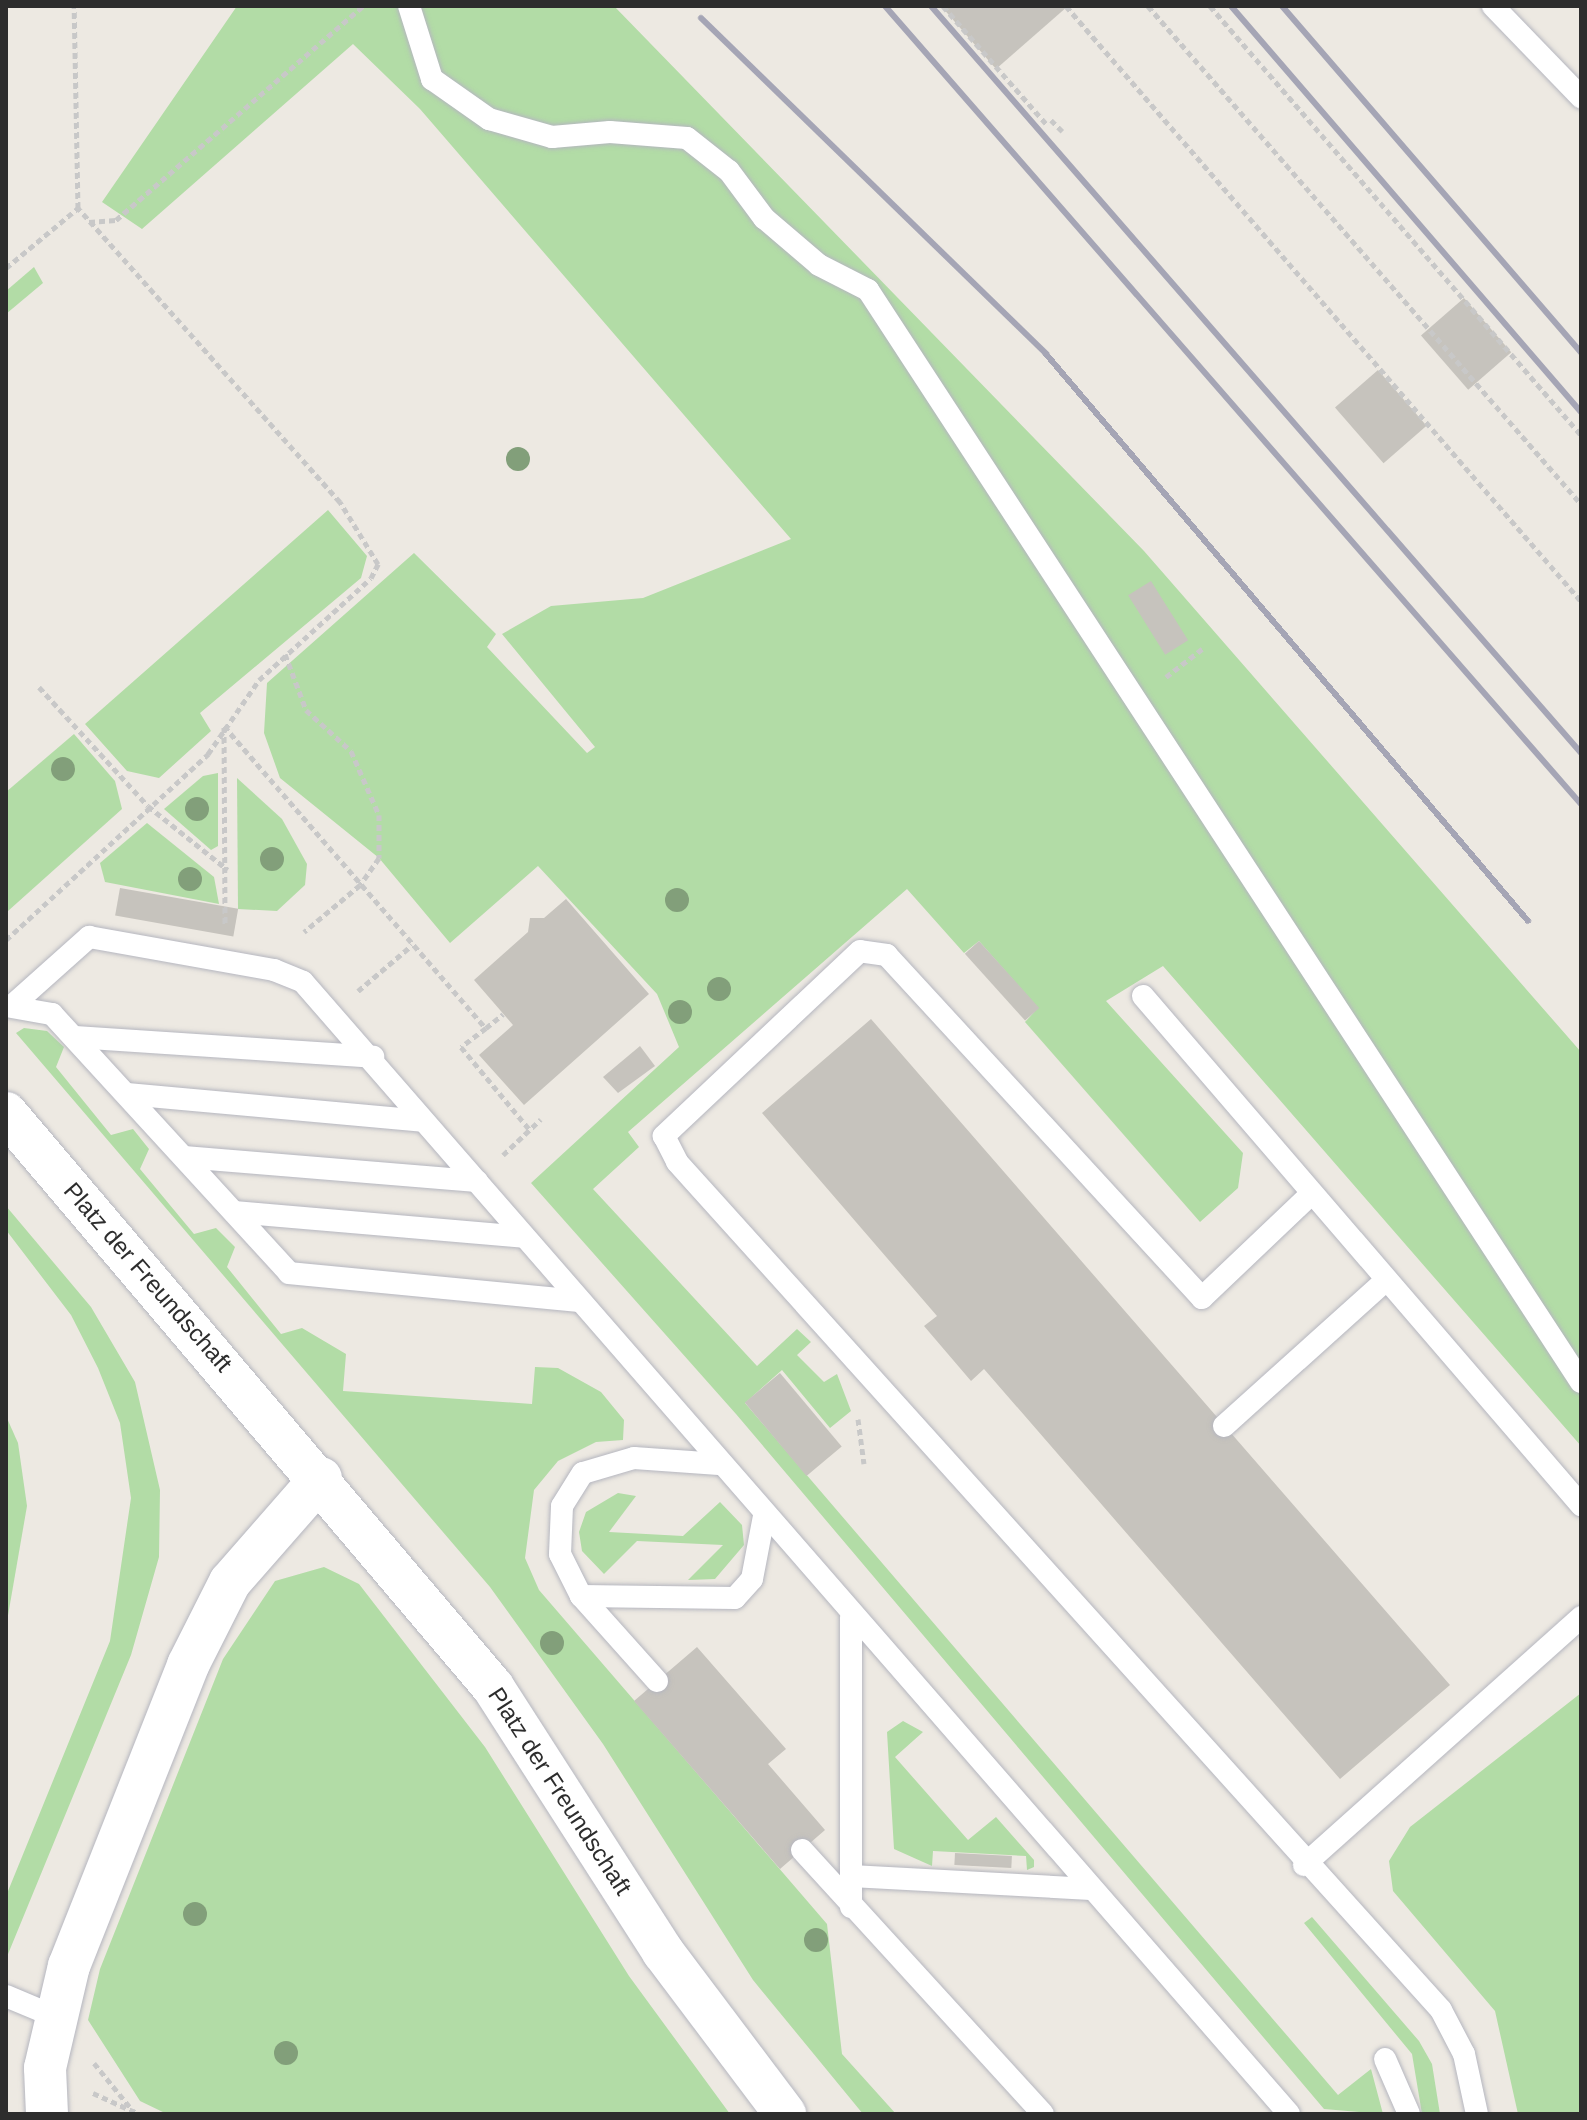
<!DOCTYPE html>
<html>
<head>
<meta charset="utf-8">
<style>
  body { margin:0 }
  #map { position:relative; width:1587px; height:2120px; overflow:hidden; background:#ede9e2; font-family:Helvetica,sans-serif }
  div>[style] { position:absolute }
  [style*='--x'] { left:calc(var(--x)*1px); top:calc(var(--y)*1px); width:calc(var(--w)*1px); rotate:calc(var(--a)*1deg) }
  .green>* { inset:0; background:#b2dca6 }
  .building>* { inset:0; background:#c6c3bd; transform-origin:0 0 }
  .path>* { height:5px; margin-top:-2.5px; transform-origin:0; background:repeating-linear-gradient(90deg,#c8c8c8 0 6px,transparent 0 10px) }
  .roads { filter:drop-shadow(0 0 2px #b5b6bf) drop-shadow(0 0 2px #b5b6bf) }
  .service>* { height:22px; margin:-11px; padding:0 11px; transform-origin:11px; border-radius:11px; background:#fff }
  .minor>* { height:42px; margin:-21px; padding:0 21px; transform-origin:21px; border-radius:21px; background:#fff }
  .rail>* { height:6px; margin:-3px; padding:0 3px; transform-origin:3px; border-radius:3px; background:#a5a5b5 }
  .trees>* { width:24px; height:24px; margin:-12px; border-radius:50%; background:#829f7a }
  span { translate:-50% -50%; white-space:nowrap; text-align:center; line-height:1.15; -webkit-text-stroke:6px #fff; paint-order:stroke }
  .street-label { font-size:24px; color:#2d2d2d }
  .frame { position:absolute; inset:0; border:8px solid #2d2d2d; pointer-events:none }
</style>
</head>
<body>
<div id="map">
  <div class="green">
    <i style="clip-path:polygon(237px 6px,614px 6px,1144px 551px,1581px 1052px,1581px 1446px,1163px 966px,1106px 1001px,1243px 1153px,1238px 1188px,1200px 1222px,1025px 1022px,1038px 1008px,979px 941px,964px 953px,907px 889px,628px 1132px,639px 1147px,593px 1189px,757px 1366px,797px 1329px,811px 1342px,797px 1355px,824px 1382px,837px 1374px,851px 1411px,830px 1428px,782px 1370px,745px 1403px,1338px 2095px,1371px 2069px,1383px 2114px,1324px 2109px,736px 1414px,531px 1183px,679px 1047px,657px 994px,538px 866px,450px 943px,379px 858px,280px 778px,264px 733px,267px 683px,414px 553px,496px 634px,487px 647px,587px 753px,595px 747px,502px 634px,551px 606px,643px 598px,791px 539px,420px 109px,353px 44px,142px 229px,102px 202px)"></i>
    <i style="clip-path:polygon(34px 267px,43px 283px,6px 314px,6px 291px)"></i>
    <i style="clip-path:polygon(328px 510px,367px 556px,361px 578px,200px 713px,211px 731px,159px 778px,127px 771px,85px 724px)"></i>
    <i style="clip-path:polygon(74px 734px,115px 781px,122px 809px,8px 911px,6px 792px)"></i>
    <i style="clip-path:polygon(218px 773px,218px 846px,211px 850px,164px 809px,203px 776px)"></i>
    <i style="clip-path:polygon(237px 778px,282px 819px,307px 864px,305px 885px,277px 911px,238px 909px)"></i>
    <i style="clip-path:polygon(147px 823px,214px 877px,219px 904px,105px 882px,100px 863px)"></i>
    <i style="clip-path:polygon(24px 1028px,47px 1031px,64px 1047px,56px 1067px,111px 1135px,133px 1129px,149px 1149px,140px 1169px,194px 1234px,216px 1228px,235px 1247px,227px 1267px,281px 1334px,302px 1328px,346px 1354px,343px 1391px,532px 1404px,535px 1367px,558px 1368px,601px 1392px,624px 1420px,623px 1440px,596px 1442px,558px 1461px,534px 1490px,525px 1558px,539px 1590px,827px 1924px,842px 2054px,896px 2114px,863px 2114px,753px 1980px,603px 1744px,490px 1587px,16px 1033px)"></i>
    <i style="clip-path:polygon(6px 1206px,91px 1307px,135px 1382px,160px 1490px,159px 1557px,131px 1655px,6px 1959px,6px 1896px,110px 1641px,131px 1498px,120px 1423px,98px 1368px,71px 1315px,6px 1230px)"></i>
    <i style="clip-path:polygon(6px 1416px,18px 1443px,27px 1506px,6px 1627px)"></i>
    <i style="clip-path:polygon(618px 1493px,636px 1496px,609px 1532px,683px 1536px,720px 1502px,742px 1525px,744px 1545px,715px 1579px,688px 1580px,723px 1545px,637px 1541px,604px 1574px,582px 1551px,579px 1532px,586px 1512px)"></i>
    <i style="clip-path:polygon(324px 1567px,359px 1584px,485px 1747px,629px 1976px,730px 2114px,167px 2114px,140px 2101px,88px 2020px,100px 1969px,223px 1659px,275px 1581px)"></i>
    <i style="clip-path:polygon(1581px 1693px,1581px 2114px,1518px 2114px,1495px 2011px,1393px 1891px,1389px 1861px,1410px 1827px)"></i>
    <i style="clip-path:polygon(903px 1721px,923px 1732px,895px 1757px,968px 1840px,996px 1817px,1034px 1860px,1034px 1867px,1027px 1870px,1026px 1856px,933px 1851px,932px 1866px,894px 1849px,887px 1732px)"></i>
    <i style="clip-path:polygon(1312px 1917px,1419px 2041px,1432px 2064px,1440px 2114px,1422px 2114px,1412px 2054px,1304px 1923px)"></i>
  </div>
  <div class="building">
    <i style="clip-path:polygon(941px 6px,1068px 6px,996px 69px)"></i>
    <i style="left:1464px;top:298px;width:72px;height:57px;rotate:49deg"></i>
    <i style="left:1378px;top:370px;width:74px;height:57px;rotate:49deg"></i>
    <i style="left:1151px;top:581px;width:70px;height:27px;rotate:58deg"></i>
    <i style="left:120px;top:888px;width:120px;height:28px;rotate:10deg"></i>
    <i style="clip-path:polygon(566px 899px,649px 994px,524px 1105px,479px 1055px,513px 1025px,474px 980px,528px 932px,530px 918px,544px 918px)"></i>
    <i style="left:979px;top:941px;width:90px;height:19px;rotate:48deg"></i>
    <i style="clip-path:polygon(871px 1019px,1450px 1685px,1340px 1779px,984px 1369px,971px 1381px,924px 1326px,937px 1316px,762px 1113px)"></i>
    <i style="clip-path:polygon(640px 1046px,655px 1066px,618px 1093px,603px 1077px)"></i>
    <i style="left:780px;top:1373px;width:96px;height:46px;rotate:50deg"></i>
    <i style="clip-path:polygon(697px 1647px,786px 1749px,768px 1764px,825px 1830px,780px 1869px,634px 1701px)"></i>
    <i style="left:955px;top:1853px;width:57px;height:12px;rotate:3deg"></i>
  </div>
  <div class="path">
    <i style="--x:943;--y:6;--w:158;--a:48.8"></i>
    <i style="--x:1066;--y:6;--w:786;--a:49.13"></i>
    <i style="--x:1148;--y:6;--w:660;--a:48.99"></i>
    <i style="--x:1210;--y:6;--w:567;--a:49.15"></i>
    <i style="--x:1051;--y:120;--w:16;--a:45"></i>
    <i style="--x:89;--y:222;--w:27;--a:-4"></i>
    <i style="--x:116;--y:220;--w:327;--a:-40.9"></i>
    <i style="--x:6;--y:268;--w:94;--a:-39.8"></i>
    <i style="--x:285;--y:654;--w:60;--a:69.4"></i>
    <i style="--x:306;--y:710;--w:61;--a:42.3"></i>
    <i style="--x:351;--y:751;--w:70;--a:66.4"></i>
    <i style="--x:379;--y:815;--w:43;--a:90"></i>
    <i style="--x:379;--y:858;--w:33;--a:125"></i>
    <i style="--x:360;--y:885;--w:73;--a:140"></i>
    <i style="--x:1166;--y:677;--w:46;--a:-37.9"></i>
    <i style="--x:39;--y:687;--w:161;--a:47.5"></i>
    <i style="--x:148;--y:806;--w:102;--a:38.7"></i>
    <i style="--x:224;--y:726;--w:400;--a:49.1"></i>
    <i style="--x:486;--y:1028;--w:22;--a:-39"></i>
    <i style="--x:224;--y:727;--w:198;--a:89.7"></i>
    <i style="--x:6;--y:940;--w:275;--a:-42.6"></i>
    <i style="--x:208;--y:754;--w:90;--a:-55.4"></i>
    <i style="--x:259;--y:680;--w:151;--a:-42.3"></i>
    <i style="--x:371;--y:578;--w:16;--a:-63"></i>
    <i style="--x:378;--y:564;--w:73;--a:-121.5"></i>
    <i style="--x:340;--y:502;--w:394;--a:-131.7"></i>
    <i style="--x:78;--y:208;--w:202;--a:-91.1"></i>
    <i style="--x:358;--y:991;--w:71;--a:-40.4"></i>
    <i style="--x:486;--y:1028;--w:31;--a:143"></i>
    <i style="--x:461;--y:1047;--w:108;--a:50.3"></i>
    <i style="--x:503;--y:1155;--w:52;--a:-43.5"></i>
    <i style="--x:858;--y:1419;--w:45;--a:82.4"></i>
    <i style="--x:94;--y:2063;--w:62;--a:50.9"></i>
    <i style="--x:93;--y:2093;--w:51;--a:24.5"></i>
  </div>
  <div class="roads">
    <div class="service">
      <i style="--x:409;--y:6;--w:77;--a:72.5"></i>
      <i style="--x:432;--y:79;--w:70;--a:35.1"></i>
      <i style="--x:489;--y:119;--w:66;--a:15.9"></i>
      <i style="--x:552;--y:137;--w:58;--a:-4.9"></i>
      <i style="--x:610;--y:132;--w:77;--a:4.5"></i>
      <i style="--x:687;--y:138;--w:53;--a:38.2"></i>
      <i style="--x:729;--y:171;--w:59;--a:53.3"></i>
      <i style="--x:764;--y:218;--w:72;--a:40.5"></i>
      <i style="--x:819;--y:265;--w:55;--a:27"></i>
      <i style="--x:868;--y:290;--w:1304;--a:56.86"></i>
      <i style="--x:1493;--y:6;--w:127;--a:46"></i>
      <i style="--x:1143;--y:996;--w:672;--a:49.29"></i>
      <i style="--x:14;--y:1004;--w:101;--a:-41.8"></i>
      <i style="--x:89;--y:937;--w:188;--a:10.1"></i>
      <i style="--x:274;--y:970;--w:31;--a:22"></i>
      <i style="--x:303;--y:982;--w:1501;--a:48.94"></i>
      <i style="--x:6;--y:1006;--w:47;--a:9.9"></i>
      <i style="--x:52;--y:1014;--w:351;--a:47.5"></i>
      <i style="--x:289;--y:1273;--w:291;--a:5.5"></i>
      <i style="--x:75;--y:1037;--w:299;--a:3.8"></i>
      <i style="--x:127;--y:1094;--w:297;--a:5.2"></i>
      <i style="--x:184;--y:1157;--w:294;--a:4.7"></i>
      <i style="--x:1309;--y:1196;--w:148;--a:136.4"></i>
      <i style="--x:1202;--y:1298;--w:466;--a:-132.6"></i>
      <i style="--x:887;--y:955;--w:27;--a:-172"></i>
      <i style="--x:860;--y:951;--w:270;--a:136.7"></i>
      <i style="--x:664;--y:1136;--w:29;--a:63"></i>
      <i style="--x:677;--y:1162;--w:1141;--a:47.98"></i>
      <i style="--x:1441;--y:2010;--w:50;--a:62.4"></i>
      <i style="--x:1464;--y:2054;--w:61;--a:77.8"></i>
      <i style="--x:234;--y:1212;--w:291;--a:4.9"></i>
      <i style="--x:1224;--y:1426;--w:214;--a:-42"></i>
      <i style="--x:581;--y:1596;--w:154;--a:0.7"></i>
      <i style="--x:735;--y:1598;--w:25;--a:-48"></i>
      <i style="--x:752;--y:1579;--w:64;--a:-79.2"></i>
      <i style="--x:851;--y:1618;--w:289;--a:90"></i>
      <i style="--x:657;--y:1681;--w:114;--a:-131.8"></i>
      <i style="--x:581;--y:1596;--w:47;--a:-116.6"></i>
      <i style="--x:560;--y:1554;--w:48;--a:-87.6"></i>
      <i style="--x:562;--y:1506;--w:39;--a:-58"></i>
      <i style="--x:583;--y:1473;--w:53;--a:-16.4"></i>
      <i style="--x:634;--y:1458;--w:85;--a:4"></i>
      <i style="--x:802;--y:1850;--w:357;--a:47.6"></i>
      <i style="--x:1304;--y:1865;--w:372;--a:-41.8"></i>
      <i style="--x:851;--y:1876;--w:240;--a:3.1"></i>
      <i style="--x:6;--y:1996;--w:54;--a:22.8"></i>
      <i style="--x:1385;--y:2059;--w:60;--a:66.4"></i>
    </div>
    <div class="minor">
      <i style="--x:6;--y:1113;--w:753;--a:49.69"></i>
      <i style="--x:493;--y:1687;--w:315;--a:57.3"></i>
      <i style="--x:663;--y:1952;--w:203;--a:53"></i>
      <i style="--x:47;--y:2114;--w:46;--a:-92.5"></i>
      <i style="--x:45;--y:2068;--w:105;--a:-76.8"></i>
      <i style="--x:69;--y:1966;--w:324;--a:-68.4"></i>
      <i style="--x:188;--y:1665;--w:93;--a:-63.2"></i>
      <i style="--x:230;--y:1582;--w:138;--a:-48.8"></i>
    </div>
  </div>
  <div class="rail">
    <i style="--x:885;--y:6;--w:1059;--a:48.91"></i>
    <i style="--x:931;--y:6;--w:990;--a:48.97"></i>
    <i style="--x:1231;--y:6;--w:536;--a:49.24"></i>
    <i style="--x:1282;--y:6;--w:458;--a:49.2"></i>
    <i style="--x:701;--y:18;--w:482;--a:44.2"></i>
    <i style="--x:1046;--y:354;--w:744;--a:49.63"></i>
  </div>
  <div class="trees">
    <i style="left:518px;top:459px"></i>
    <i style="left:63px;top:769px"></i>
    <i style="left:197px;top:809px"></i>
    <i style="left:272px;top:859px"></i>
    <i style="left:190px;top:879px"></i>
    <i style="left:677px;top:900px"></i>
    <i style="left:719px;top:989px"></i>
    <i style="left:680px;top:1012px"></i>
    <i style="left:552px;top:1643px"></i>
    <i style="left:195px;top:1914px"></i>
    <i style="left:816px;top:1940px"></i>
    <i style="left:286px;top:2053px"></i>
  </div>
  <div class="street-label">
    <span style="left:148px;top:1277px;rotate:49deg">Platz der Freundschaft</span>
    <span style="left:560px;top:1791px;rotate:57deg">Platz der Freundschaft</span>
  </div>
  <div class="frame"></div>
</div>
</body>
</html>
